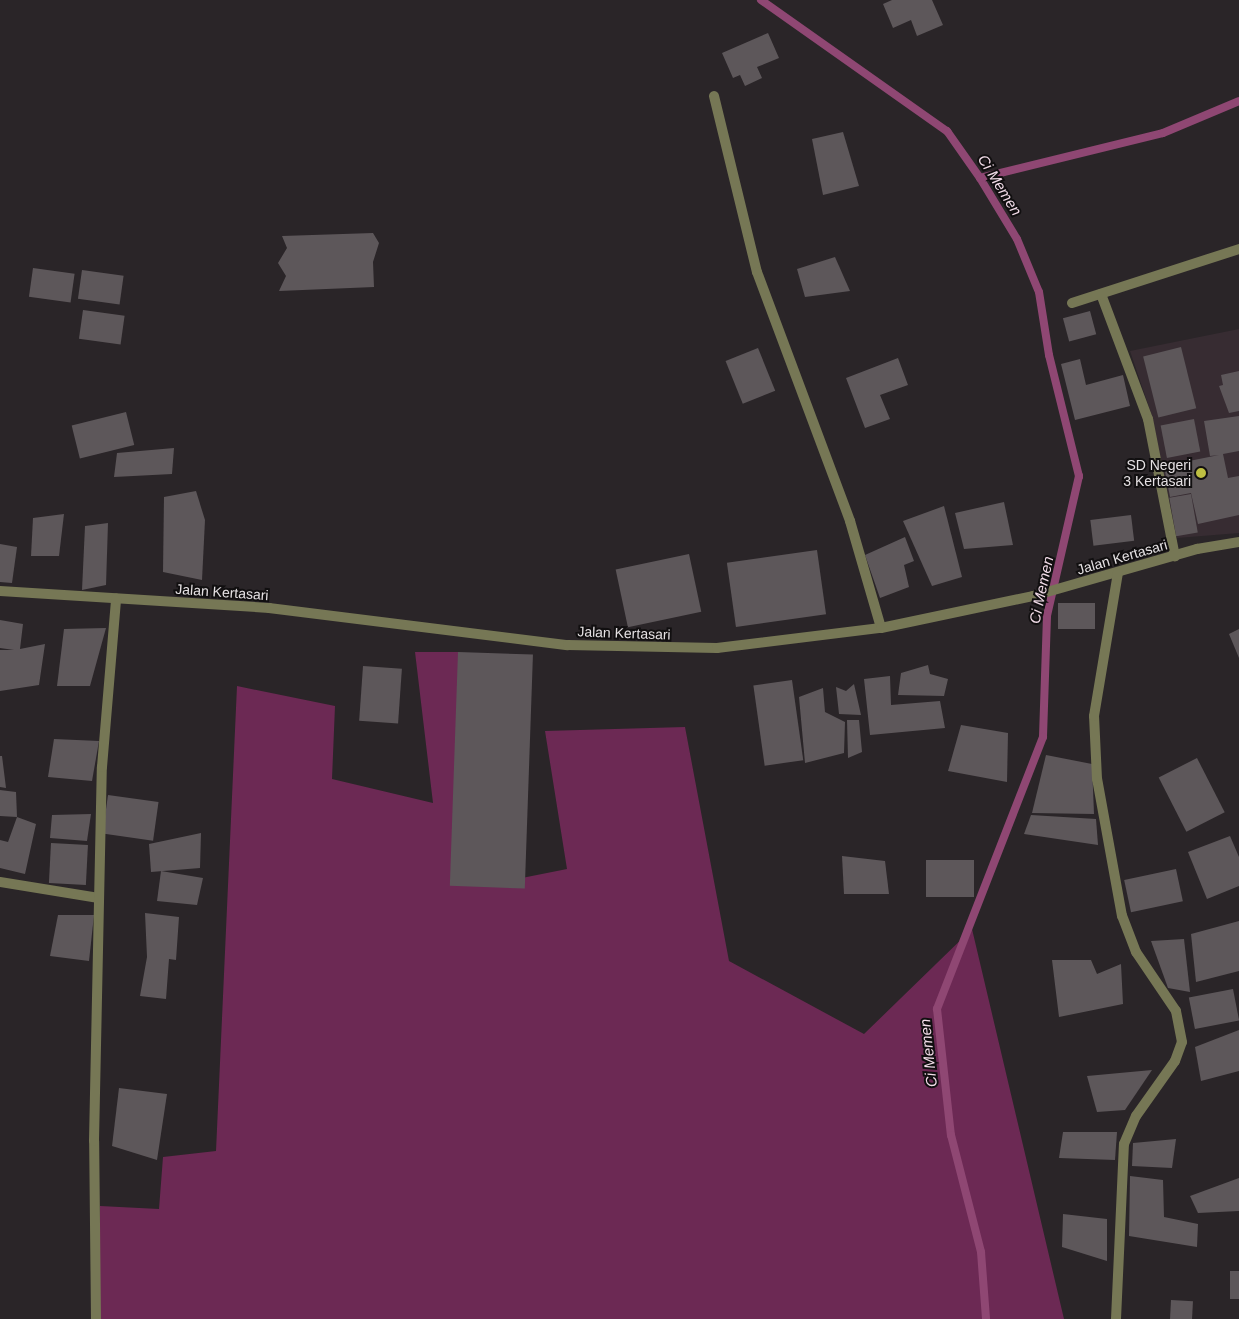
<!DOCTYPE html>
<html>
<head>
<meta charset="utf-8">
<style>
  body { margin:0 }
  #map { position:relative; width:1239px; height:1319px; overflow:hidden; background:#2a2528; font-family:Arial,sans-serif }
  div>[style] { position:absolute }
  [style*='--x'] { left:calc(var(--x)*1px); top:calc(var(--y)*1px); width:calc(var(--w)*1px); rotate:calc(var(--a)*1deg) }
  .built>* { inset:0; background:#372c32 }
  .green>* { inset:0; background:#6c2954 }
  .stream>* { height:8px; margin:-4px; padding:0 4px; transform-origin:4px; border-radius:4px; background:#8f4773 }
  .building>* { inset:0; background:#5d575a; transform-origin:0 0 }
  .street>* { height:10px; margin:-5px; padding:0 5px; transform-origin:5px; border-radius:5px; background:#767755 }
  .dots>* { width:14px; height:14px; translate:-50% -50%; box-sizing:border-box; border:2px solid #110f10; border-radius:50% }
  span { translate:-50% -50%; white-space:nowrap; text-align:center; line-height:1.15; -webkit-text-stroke:4px #110f10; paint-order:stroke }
  .poi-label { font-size:14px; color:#e5e1e3 }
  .right { translate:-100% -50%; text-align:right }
  .street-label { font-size:14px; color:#e5e1e3 }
  .water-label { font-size:15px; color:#f3dde9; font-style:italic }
</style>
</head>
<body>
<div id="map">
  <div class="built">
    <i style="clip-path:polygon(1239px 329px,1239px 533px,1177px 538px,1151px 413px,1130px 351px)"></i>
  </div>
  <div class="green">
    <i style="clip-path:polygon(415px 652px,458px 652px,496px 883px,567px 869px,545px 731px,685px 727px,729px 961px,864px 1034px,972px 929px,1064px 1319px,99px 1319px,100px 1206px,159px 1209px,163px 1157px,216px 1151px,237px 686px,335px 706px,332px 779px,433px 803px)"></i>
  </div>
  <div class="stream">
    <i style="--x:761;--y:0;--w:228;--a:35.2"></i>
    <i style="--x:947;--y:131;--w:57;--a:54.9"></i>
    <i style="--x:980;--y:178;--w:71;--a:58.8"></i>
    <i style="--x:1017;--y:239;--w:57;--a:67.5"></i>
    <i style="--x:1039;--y:292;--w:64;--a:81"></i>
    <i style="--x:1049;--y:355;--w:125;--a:76.1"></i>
    <i style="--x:1079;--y:476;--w:144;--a:102.9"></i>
    <i style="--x:1047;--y:616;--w:121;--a:91.9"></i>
    <i style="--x:1043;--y:737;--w:292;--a:111.3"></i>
    <i style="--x:937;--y:1009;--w:127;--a:83.7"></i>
    <i style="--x:951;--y:1135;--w:121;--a:75.6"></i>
    <i style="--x:981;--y:1252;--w:67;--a:85.7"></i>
    <i style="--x:980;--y:178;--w:188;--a:-13.8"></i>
    <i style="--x:1163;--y:133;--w:82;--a:-22.8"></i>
  </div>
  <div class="building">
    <i style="clip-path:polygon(892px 0,932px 0,943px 25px,917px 36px,911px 20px,893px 28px,883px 4px)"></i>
    <i style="clip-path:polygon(768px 33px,779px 58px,757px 67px,762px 78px,745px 86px,740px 75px,733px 78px,722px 53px)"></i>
    <i style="clip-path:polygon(843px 132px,859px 186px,823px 195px,812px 139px)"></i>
    <i style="clip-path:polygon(373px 233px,379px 243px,373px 262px,374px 287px,279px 291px,286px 276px,278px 263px,287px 248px,282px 236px)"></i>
    <i style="clip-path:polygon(835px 257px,850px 291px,805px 297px,797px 269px)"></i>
    <i style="left:33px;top:268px;width:42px;height:29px;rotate:8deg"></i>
    <i style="left:82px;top:270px;width:42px;height:29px;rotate:8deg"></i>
    <i style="left:83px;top:310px;width:42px;height:29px;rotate:8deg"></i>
    <i style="left:1090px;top:311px;width:24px;height:28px;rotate:75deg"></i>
    <i style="left:1181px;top:347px;width:63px;height:39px;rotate:76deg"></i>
    <i style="left:758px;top:348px;width:46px;height:35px;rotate:68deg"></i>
    <i style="clip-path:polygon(898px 358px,908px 385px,880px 395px,890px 419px,865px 428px,846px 378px)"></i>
    <i style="clip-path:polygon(1080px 359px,1086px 385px,1123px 375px,1130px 406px,1075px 420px,1061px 364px)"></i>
    <i style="clip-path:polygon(1239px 371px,1239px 411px,1229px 413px,1219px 386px,1223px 385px,1221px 375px)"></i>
    <i style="left:126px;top:412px;width:34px;height:56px;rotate:76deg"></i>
    <i style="clip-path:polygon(1239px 416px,1239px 451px,1223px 454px,1228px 478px,1239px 476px,1239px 515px,1198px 524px,1191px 493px,1170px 497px,1164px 466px,1219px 455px,1210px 456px,1204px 421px)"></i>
    <i style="left:1194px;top:419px;width:33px;height:34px;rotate:79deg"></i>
    <i style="clip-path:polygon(174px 448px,172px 474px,114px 477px,117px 453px)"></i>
    <i style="clip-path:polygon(196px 491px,205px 520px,202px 580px,163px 572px,164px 497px)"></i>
    <i style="left:1191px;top:494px;width:39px;height:22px;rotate:80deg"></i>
    <i style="clip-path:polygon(1004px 502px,1013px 545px,964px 549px,955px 513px)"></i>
    <i style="clip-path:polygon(944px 506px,962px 577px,932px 586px,903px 521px)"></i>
    <i style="clip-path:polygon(64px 514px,59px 556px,31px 556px,33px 518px)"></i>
    <i style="left:1131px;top:515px;width:26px;height:41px;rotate:83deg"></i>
    <i style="clip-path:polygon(108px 523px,106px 585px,82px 590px,85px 526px)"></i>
    <i style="clip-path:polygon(905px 537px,914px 561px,904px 565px,909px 587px,880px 598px,865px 555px)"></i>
    <i style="clip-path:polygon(0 544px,17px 547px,12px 583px,0 582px)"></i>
    <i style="left:817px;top:550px;width:65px;height:91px;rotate:82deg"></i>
    <i style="left:689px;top:554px;width:59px;height:75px;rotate:78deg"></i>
    <i style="left:1058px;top:603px;width:37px;height:26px"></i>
    <i style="clip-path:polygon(0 620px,23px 624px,20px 649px,45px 644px,39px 685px,0 691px,0 650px,14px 650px,0 648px)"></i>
    <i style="clip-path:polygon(106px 628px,90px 686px,57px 686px,64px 629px)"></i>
    <i style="clip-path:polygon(1239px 629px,1239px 658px,1229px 634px)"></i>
    <i style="left:458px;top:652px;width:75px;height:234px;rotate:2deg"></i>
    <i style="clip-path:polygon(928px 665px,930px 674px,948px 679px,944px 696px,898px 695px,901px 673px)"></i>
    <i style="left:363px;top:666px;width:39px;height:55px;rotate:4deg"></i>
    <i style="clip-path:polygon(890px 676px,891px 705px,940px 701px,945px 728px,870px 735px,864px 679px)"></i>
    <i style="left:792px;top:680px;width:81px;height:39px;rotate:82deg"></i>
    <i style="clip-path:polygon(854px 684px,861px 715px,839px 714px,836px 687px,846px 691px)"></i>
    <i style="clip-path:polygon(823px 688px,825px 712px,845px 722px,844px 753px,805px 763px,799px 697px)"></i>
    <i style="clip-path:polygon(847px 720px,859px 720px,862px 752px,848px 758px)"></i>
    <i style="clip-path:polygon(961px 725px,1008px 733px,1007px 782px,948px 771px)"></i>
    <i style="clip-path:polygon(54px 739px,99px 741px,92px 781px,48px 777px)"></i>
    <i style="clip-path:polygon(1046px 755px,1092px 764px,1094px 814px,1032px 813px)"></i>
    <i style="clip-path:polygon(0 756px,2px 756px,6px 788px,0 787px)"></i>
    <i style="left:1197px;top:758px;width:61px;height:43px;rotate:63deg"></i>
    <i style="clip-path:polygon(0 790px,16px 792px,17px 817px,0 816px)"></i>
    <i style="left:108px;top:795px;width:51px;height:39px;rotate:8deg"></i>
    <i style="clip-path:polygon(91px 814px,87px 841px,50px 838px,52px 815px)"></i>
    <i style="clip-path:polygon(1031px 815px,1096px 819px,1098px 845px,1024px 834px)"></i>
    <i style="clip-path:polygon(17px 817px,36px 824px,25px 874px,0 868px,0 840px,8px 842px)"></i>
    <i style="clip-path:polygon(201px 833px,200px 868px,151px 872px,149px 844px)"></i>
    <i style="clip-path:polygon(1230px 836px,1239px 857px,1239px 886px,1207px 899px,1188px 852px)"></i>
    <i style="left:51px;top:843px;width:37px;height:40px;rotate:3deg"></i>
    <i style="clip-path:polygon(842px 856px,885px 861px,889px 894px,844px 894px)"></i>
    <i style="left:974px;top:860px;width:37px;height:48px;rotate:90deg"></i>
    <i style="left:1176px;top:869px;width:33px;height:53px;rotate:78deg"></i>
    <i style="clip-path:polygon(161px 871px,203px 878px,197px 905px,157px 901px)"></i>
    <i style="clip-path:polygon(145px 913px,179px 917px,176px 960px,169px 959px,166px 999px,140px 996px,147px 957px)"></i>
    <i style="clip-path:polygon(58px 915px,94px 915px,89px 961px,50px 956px)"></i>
    <i style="clip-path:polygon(1239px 921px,1239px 971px,1196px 982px,1191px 934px)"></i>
    <i style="clip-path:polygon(1184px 939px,1190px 992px,1168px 988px,1151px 941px)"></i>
    <i style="clip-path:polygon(1052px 960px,1091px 960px,1097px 974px,1121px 964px,1123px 1004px,1059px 1017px)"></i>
    <i style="left:1233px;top:989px;width:32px;height:45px;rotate:79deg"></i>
    <i style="clip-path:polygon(1239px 1030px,1239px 1071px,1201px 1081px,1195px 1047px)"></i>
    <i style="clip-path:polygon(1152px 1070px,1125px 1110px,1097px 1112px,1087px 1076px)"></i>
    <i style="clip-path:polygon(119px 1088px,167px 1094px,157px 1160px,112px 1146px)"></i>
    <i style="clip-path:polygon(1063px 1132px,1117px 1132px,1115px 1160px,1059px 1158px)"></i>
    <i style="clip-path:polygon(1176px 1139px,1172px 1168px,1132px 1166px,1133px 1143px)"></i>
    <i style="clip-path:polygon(1130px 1176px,1163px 1180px,1164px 1217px,1198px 1224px,1197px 1247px,1129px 1236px)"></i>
    <i style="clip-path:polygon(1239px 1178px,1239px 1211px,1198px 1213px,1190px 1196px)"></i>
    <i style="clip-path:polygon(1063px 1214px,1107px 1219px,1107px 1261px,1062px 1247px)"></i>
    <i style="left:1239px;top:1271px;width:28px;height:9px;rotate:90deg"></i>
    <i style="left:1171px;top:1300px;width:22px;height:19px;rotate:3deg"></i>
  </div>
  <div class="street">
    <i style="--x:714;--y:96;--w:181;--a:76.3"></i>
    <i style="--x:757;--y:272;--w:266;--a:69.5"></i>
    <i style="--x:850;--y:521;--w:111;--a:73.8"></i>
    <i style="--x:1101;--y:294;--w:134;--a:69.4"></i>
    <i style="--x:1148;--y:419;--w:140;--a:78.9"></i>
    <i style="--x:1072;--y:303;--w:176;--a:-17.9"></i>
    <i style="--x:0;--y:591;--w:270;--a:3.6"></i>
    <i style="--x:269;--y:608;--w:301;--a:7.1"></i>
    <i style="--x:568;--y:645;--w:149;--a:1.2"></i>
    <i style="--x:717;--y:648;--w:165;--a:-7"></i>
    <i style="--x:881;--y:628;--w:155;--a:-11.9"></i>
    <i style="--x:1033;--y:596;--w:171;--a:-16"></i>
    <i style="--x:1197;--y:549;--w:43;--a:-9.5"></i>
    <i style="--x:0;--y:882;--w:100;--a:9.2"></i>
    <i style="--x:96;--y:1319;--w:178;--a:-90.6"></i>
    <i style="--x:94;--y:1141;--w:374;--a:-88.8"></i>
    <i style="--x:102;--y:767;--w:169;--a:-85.2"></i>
    <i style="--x:1116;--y:1319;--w:175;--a:-87.4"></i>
    <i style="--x:1124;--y:1144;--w:30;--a:-67"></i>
    <i style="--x:1136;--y:1116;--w:67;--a:-54.7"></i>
    <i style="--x:1175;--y:1061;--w:20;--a:-70"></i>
    <i style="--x:1182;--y:1042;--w:32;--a:-101"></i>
    <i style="--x:1176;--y:1011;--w:71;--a:-124.1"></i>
    <i style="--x:1136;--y:952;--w:39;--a:-111"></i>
    <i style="--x:1122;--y:916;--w:139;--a:-100.3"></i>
    <i style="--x:1097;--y:779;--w:63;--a:-92.7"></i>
    <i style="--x:1094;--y:716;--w:145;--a:-80.5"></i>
  </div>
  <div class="dots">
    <i style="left:1201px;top:473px;background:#bebf42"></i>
  </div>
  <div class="poi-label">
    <span class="right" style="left:1191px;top:473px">SD Negeri<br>3 Kertasari</span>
  </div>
  <div class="street-label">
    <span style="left:1122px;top:557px;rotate:-16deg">Jalan Kertasari</span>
    <span style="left:222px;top:592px;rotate:4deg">Jalan Kertasari</span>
    <span style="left:624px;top:633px;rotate:2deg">Jalan Kertasari</span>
  </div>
  <div class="water-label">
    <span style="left:1000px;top:185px;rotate:58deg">Ci Memen</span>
    <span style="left:1041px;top:590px;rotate:-78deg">Ci Memen</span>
    <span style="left:928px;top:1053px;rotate:-96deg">Ci Memen</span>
  </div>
</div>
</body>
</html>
